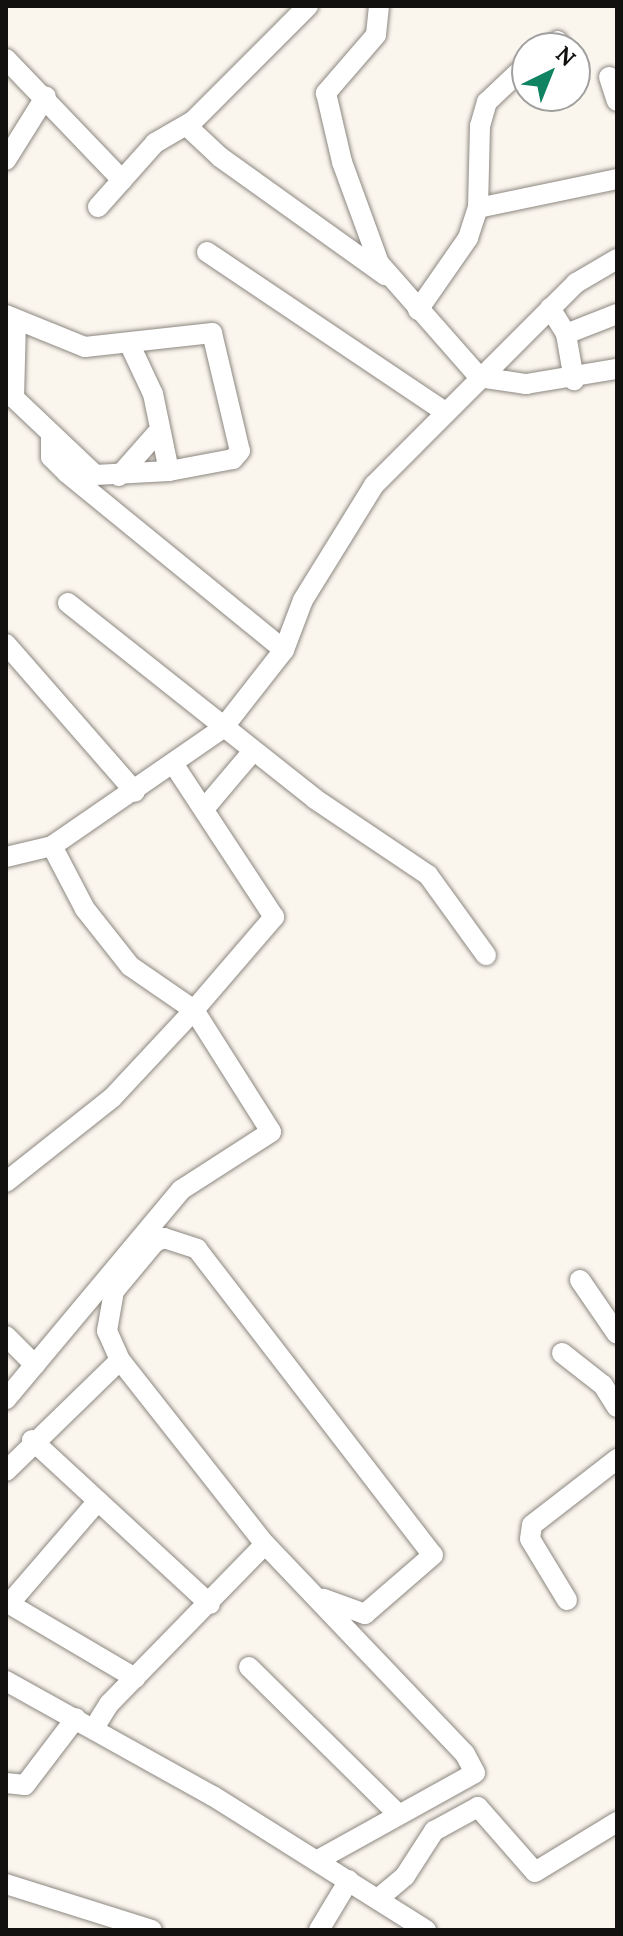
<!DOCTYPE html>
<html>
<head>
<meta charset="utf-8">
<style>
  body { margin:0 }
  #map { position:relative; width:623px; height:1936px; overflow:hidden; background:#faf5ed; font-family:Lora,serif }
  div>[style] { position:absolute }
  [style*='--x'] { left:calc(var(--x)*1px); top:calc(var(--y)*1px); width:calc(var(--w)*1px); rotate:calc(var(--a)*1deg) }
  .roads { filter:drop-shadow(0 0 2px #8c8780) drop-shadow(0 0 2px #8c8780) }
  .minor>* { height:20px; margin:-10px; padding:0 10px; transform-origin:10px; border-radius:10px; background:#fff }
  span { translate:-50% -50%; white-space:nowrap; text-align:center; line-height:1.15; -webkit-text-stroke:7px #fff; paint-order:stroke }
  .frame { position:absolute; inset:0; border:8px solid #13110f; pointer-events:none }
  .north { position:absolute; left:511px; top:32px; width:80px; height:80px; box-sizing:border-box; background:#fff; border:2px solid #a1a09f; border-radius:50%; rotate:43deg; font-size:22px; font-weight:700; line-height:32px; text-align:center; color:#13110f }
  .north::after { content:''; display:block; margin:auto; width:28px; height:36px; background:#108362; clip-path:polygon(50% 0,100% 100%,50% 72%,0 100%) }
</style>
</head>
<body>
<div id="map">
  <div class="roads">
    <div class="minor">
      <i style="--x:379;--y:6;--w:29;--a:96"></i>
      <i style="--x:376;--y:35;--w:77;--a:130.8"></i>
      <i style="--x:326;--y:93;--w:71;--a:76.9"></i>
      <i style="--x:342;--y:162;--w:108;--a:69.9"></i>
      <i style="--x:379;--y:263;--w:152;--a:48.7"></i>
      <i style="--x:479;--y:377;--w:48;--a:8.5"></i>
      <i style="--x:526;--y:384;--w:92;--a:-9.4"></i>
      <i style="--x:548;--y:48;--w:12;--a:-35"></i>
      <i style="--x:6;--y:59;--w:168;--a:46.2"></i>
      <i style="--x:609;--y:77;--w:25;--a:72"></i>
      <i style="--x:187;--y:126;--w:45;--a:43.2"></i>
      <i style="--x:220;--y:157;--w:203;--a:35.6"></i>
      <i style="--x:6;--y:160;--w:75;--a:-58"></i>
      <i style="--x:98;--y:207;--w:86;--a:-48.3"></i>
      <i style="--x:155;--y:143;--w:44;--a:-30.1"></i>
      <i style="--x:193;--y:121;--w:163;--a:-45"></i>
      <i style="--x:478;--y:208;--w:142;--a:-11.8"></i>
      <i style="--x:207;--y:252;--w:287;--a:33.9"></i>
      <i style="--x:550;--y:308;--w:31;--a:58"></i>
      <i style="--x:566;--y:334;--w:47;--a:80.1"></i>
      <i style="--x:418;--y:310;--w:88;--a:-55.2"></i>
      <i style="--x:468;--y:238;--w:32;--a:-72"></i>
      <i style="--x:478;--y:208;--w:82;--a:-88.6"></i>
      <i style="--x:480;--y:126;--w:25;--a:-74"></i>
      <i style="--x:487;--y:102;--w:55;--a:-43.5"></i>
      <i style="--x:6;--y:315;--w:85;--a:22.1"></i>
      <i style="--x:85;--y:347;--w:128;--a:-6.3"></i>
      <i style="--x:212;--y:333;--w:121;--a:76.7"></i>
      <i style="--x:240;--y:451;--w:11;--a:131"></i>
      <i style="--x:233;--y:459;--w:65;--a:169.4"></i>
      <i style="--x:169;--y:471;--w:79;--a:-101.7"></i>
      <i style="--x:153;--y:394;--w:56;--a:-115.2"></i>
      <i style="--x:16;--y:321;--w:77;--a:91.5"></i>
      <i style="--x:14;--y:398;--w:112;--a:43.5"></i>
      <i style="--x:95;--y:475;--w:74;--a:-3.1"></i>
      <i style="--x:566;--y:334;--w:55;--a:-21.4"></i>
      <i style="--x:51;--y:434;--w:23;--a:90"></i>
      <i style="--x:51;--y:457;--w:23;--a:45"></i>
      <i style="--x:67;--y:473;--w:280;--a:39.2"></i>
      <i style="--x:119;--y:476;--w:56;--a:-48.6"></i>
      <i style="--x:68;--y:603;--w:315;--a:38.4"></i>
      <i style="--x:315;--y:799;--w:136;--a:33.9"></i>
      <i style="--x:428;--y:875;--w:99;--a:54.1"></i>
      <i style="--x:6;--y:644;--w:196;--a:48.9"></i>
      <i style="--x:204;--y:809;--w:76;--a:-49.8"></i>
      <i style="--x:52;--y:846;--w:208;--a:-34.6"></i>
      <i style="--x:223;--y:728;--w:99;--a:-52"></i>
      <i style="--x:284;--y:650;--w:53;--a:-69.2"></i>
      <i style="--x:303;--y:600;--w:135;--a:-58.3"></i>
      <i style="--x:374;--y:485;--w:286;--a:-45"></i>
      <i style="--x:576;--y:283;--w:48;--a:-30.3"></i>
      <i style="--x:6;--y:857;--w:47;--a:-13.4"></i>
      <i style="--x:52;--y:846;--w:71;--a:62.4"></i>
      <i style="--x:85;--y:909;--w:73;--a:51.7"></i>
      <i style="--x:130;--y:966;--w:78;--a:34.5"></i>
      <i style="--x:194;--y:1010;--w:123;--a:-49.3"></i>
      <i style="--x:274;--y:917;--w:182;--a:-123.3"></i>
      <i style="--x:6;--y:1182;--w:135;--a:-38.4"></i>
      <i style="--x:112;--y:1098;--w:120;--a:-47"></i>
      <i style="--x:194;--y:1010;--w:144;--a:57.7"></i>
      <i style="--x:271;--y:1132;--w:107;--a:147.2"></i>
      <i style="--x:181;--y:1190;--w:273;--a:129.9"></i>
      <i style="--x:580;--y:1280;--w:65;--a:55.6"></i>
      <i style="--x:6;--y:1336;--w:41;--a:45"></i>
      <i style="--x:562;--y:1353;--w:52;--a:38"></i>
      <i style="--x:603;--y:1385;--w:26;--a:58"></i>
      <i style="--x:120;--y:1360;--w:32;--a:-114"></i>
      <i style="--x:107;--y:1331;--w:41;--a:-80.1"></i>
      <i style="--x:114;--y:1291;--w:64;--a:-50.1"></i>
      <i style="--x:155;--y:1242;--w:10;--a:-24"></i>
      <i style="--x:164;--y:1238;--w:35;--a:18"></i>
      <i style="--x:197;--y:1249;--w:386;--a:52.4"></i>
      <i style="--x:433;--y:1555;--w:90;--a:139.1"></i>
      <i style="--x:365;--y:1614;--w:44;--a:-159.9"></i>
      <i style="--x:32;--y:1440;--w:242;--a:42.7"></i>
      <i style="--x:6;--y:1471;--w:159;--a:-44.2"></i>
      <i style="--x:120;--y:1360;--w:234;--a:51.8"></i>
      <i style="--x:265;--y:1544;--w:290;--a:46.4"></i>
      <i style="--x:465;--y:1754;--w:21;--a:62"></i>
      <i style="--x:475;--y:1773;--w:179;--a:151"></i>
      <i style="--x:567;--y:1600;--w:71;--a:-121.2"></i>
      <i style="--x:530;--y:1539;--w:14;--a:-82"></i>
      <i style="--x:532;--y:1525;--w:108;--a:-37.8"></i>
      <i style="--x:6;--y:1602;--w:150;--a:30.5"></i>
      <i style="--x:9;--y:1604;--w:136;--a:-49.2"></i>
      <i style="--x:249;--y:1667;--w:208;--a:44.6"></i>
      <i style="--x:6;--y:1681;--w:237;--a:29.1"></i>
      <i style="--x:213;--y:1796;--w:252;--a:32.2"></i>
      <i style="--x:94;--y:1728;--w:28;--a:-58"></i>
      <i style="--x:109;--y:1704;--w:223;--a:-45.7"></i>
      <i style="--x:6;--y:1783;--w:19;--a:6"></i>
      <i style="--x:25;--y:1785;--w:84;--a:-52.7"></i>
      <i style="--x:6;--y:1884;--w:153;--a:17.5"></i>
      <i style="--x:379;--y:1898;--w:34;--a:-40"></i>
      <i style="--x:405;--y:1876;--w:54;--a:-57.2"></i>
      <i style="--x:434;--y:1831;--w:50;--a:-28.6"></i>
      <i style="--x:478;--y:1807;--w:86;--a:48.8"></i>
      <i style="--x:535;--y:1872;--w:96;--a:-31.4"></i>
      <i style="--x:319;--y:1930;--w:58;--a:-59"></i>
    </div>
  </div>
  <div class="frame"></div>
  <div class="north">N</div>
</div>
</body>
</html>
